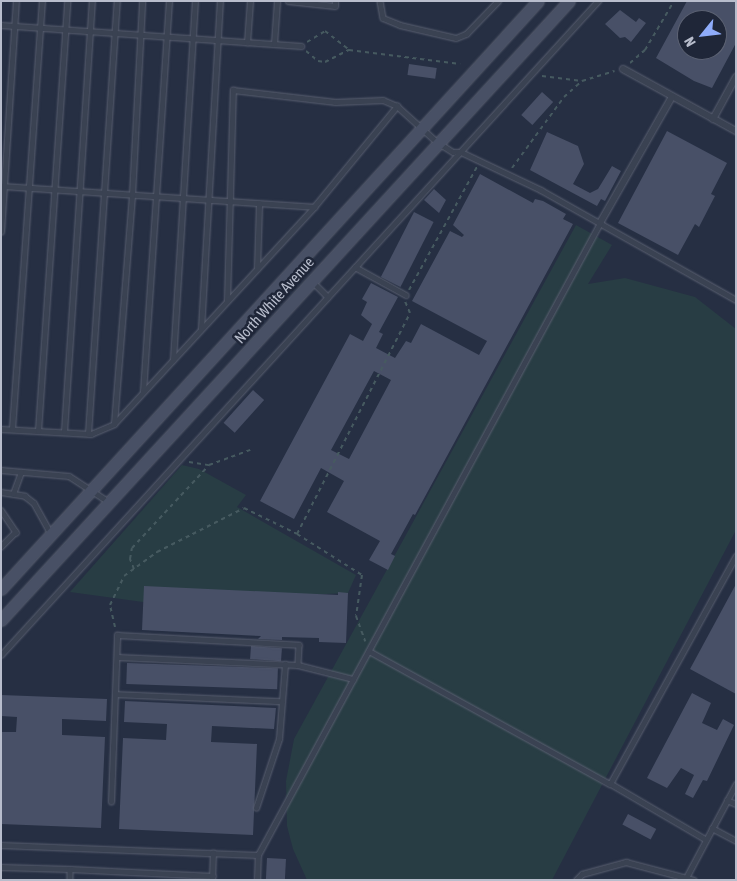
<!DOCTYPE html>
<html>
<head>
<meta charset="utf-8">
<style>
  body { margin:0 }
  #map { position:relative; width:737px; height:881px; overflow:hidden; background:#262f43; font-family:"Asap Condensed",sans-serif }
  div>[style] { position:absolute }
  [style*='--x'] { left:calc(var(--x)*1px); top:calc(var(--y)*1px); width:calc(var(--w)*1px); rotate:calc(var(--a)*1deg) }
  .green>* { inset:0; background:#283d44 }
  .building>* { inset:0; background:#485067; transform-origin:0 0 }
  .path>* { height:2px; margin-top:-1px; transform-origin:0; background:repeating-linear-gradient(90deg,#465a60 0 4px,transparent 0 8px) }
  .roads { filter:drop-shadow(0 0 1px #595f70) drop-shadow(0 0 1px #595f70) }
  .service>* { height:4.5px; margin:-2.25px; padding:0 2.25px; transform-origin:2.25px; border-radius:2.25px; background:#3a4252 }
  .pedestrian>* { height:6px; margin:-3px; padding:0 3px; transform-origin:3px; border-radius:3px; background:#3a4252 }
  .secondary>* { height:11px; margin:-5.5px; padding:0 5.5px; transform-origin:5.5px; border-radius:5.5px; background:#485065 }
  span { translate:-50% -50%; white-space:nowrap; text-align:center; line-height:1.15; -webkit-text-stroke:5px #1f2638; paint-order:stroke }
  .street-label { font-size:15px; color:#b8bdcc }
  .frame { position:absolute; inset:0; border:2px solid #b8bdcc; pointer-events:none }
  .north { position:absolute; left:677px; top:10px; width:50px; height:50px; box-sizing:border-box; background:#1f2638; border:1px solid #5c6273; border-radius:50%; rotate:241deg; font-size:14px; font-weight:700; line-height:20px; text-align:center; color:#b8bdcc }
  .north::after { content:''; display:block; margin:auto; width:18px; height:22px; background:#8facfa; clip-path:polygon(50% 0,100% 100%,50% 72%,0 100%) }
</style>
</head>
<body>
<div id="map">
  <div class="green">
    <i style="clip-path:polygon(576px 225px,612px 245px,588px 284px,625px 278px,695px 297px,736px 329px,736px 530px,552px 880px,307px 880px,293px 849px,287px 826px,286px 781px,294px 739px)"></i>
    <i style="clip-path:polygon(182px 465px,199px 469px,246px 495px,237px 507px,356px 575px,348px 593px,143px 602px,70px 592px)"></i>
  </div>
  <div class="building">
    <i style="clip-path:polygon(evenodd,687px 1px,736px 1px,736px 43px,712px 88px,694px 81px,656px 58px,687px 1px,687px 20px,717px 20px,717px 50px,687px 50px,687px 20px)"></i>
    <i style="clip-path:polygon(620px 10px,636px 22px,639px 18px,646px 23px,631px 42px,625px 37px,620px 38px,605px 24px)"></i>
    <i style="left:409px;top:64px;width:28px;height:11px;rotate:8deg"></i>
    <i style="left:542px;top:92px;width:15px;height:31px;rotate:42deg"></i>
    <i style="clip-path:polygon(667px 131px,727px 163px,711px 194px,715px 196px,699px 227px,695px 224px,678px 255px,618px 223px)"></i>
    <i style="clip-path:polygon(547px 132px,578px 146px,584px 164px,573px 184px,590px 193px,598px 189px,612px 166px,621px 171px,605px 201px,601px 199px,597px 206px,530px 170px)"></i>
    <i style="clip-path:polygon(evenodd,480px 174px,533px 203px,535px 199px,543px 201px,566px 214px,563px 219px,573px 224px,415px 515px,413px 514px,391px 554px,395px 556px,388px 570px,369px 560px,380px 541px,327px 512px,344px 481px,321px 468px,294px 519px,260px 501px,350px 334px,363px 341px,372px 324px,361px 315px,367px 302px,362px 299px,371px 283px,398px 297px,379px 332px,383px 334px,376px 348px,395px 358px,406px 341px,411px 343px,421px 324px,479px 355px,487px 341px,412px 301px,450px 231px,462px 237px,464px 235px,453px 225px,480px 174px,374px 371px,391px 380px,349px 459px,331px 450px,374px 371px)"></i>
    <i style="clip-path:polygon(434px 189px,446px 200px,439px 213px,424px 200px)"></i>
    <i style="left:414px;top:212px;width:22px;height:73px;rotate:27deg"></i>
    <i style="left:253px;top:390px;width:15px;height:44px;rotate:42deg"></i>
    <i style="clip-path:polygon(736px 584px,736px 694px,690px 669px)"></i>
    <i style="clip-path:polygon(144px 586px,338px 595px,338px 592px,348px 593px,346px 643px,319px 642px,319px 638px,282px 637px,282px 640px,258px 639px,261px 636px,142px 630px)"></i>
    <i style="left:251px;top:646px;width:31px;height:13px;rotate:4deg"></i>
    <i style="left:127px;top:663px;width:151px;height:21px;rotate:2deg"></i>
    <i style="clip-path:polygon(692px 693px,711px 703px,702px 723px,717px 730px,723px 719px,734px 725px,707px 781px,703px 780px,693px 798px,685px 794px,694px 775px,681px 768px,667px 788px,647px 778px)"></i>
    <i style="clip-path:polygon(1px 695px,107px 699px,106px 721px,62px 719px,62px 735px,105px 737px,101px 828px,1px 824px,1px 732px,16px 732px,17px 717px,1px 716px)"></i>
    <i style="clip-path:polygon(125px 701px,276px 708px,274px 729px,212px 726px,211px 742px,257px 744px,253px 835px,119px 829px,123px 738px,166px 740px,167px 724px,124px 722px)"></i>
    <i style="left:628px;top:814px;width:32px;height:12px;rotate:28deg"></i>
    <i style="left:267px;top:858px;width:19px;height:22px;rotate:3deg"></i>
  </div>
  <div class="path">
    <i style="--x:307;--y:42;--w:21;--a:-31"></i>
    <i style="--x:325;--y:31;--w:31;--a:38"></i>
    <i style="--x:306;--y:51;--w:16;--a:40"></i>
    <i style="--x:318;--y:61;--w:7;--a:8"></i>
    <i style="--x:325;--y:62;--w:27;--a:-27"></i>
    <i style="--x:349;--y:50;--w:112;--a:7.2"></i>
    <i style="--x:630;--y:63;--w:20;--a:-41"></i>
    <i style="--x:645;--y:50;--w:57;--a:-59.4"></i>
    <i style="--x:542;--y:76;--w:40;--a:7.1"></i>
    <i style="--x:582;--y:81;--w:34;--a:-17"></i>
    <i style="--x:512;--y:168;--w:88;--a:-53.8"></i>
    <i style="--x:564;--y:97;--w:24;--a:-42"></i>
    <i style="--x:409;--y:290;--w:141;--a:-61.1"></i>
    <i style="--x:189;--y:462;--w:20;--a:9"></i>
    <i style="--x:209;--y:465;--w:44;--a:-20.1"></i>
    <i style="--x:297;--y:534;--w:248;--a:-62.9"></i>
    <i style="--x:410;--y:313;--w:13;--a:-113"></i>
    <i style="--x:134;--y:569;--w:11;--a:-112"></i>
    <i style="--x:130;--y:559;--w:11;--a:-80"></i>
    <i style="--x:132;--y:548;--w:113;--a:-47.1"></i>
    <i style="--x:115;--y:627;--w:23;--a:-103"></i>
    <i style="--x:110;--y:605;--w:32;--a:-64"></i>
    <i style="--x:124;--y:576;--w:41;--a:-36"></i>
    <i style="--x:157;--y:552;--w:97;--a:-26.8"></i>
    <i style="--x:244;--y:508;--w:59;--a:26.1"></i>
    <i style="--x:297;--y:534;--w:77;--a:32.2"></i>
    <i style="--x:362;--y:575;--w:41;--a:98.3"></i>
    <i style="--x:356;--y:616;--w:27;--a:70"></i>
  </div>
  <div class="roads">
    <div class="service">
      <i style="--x:288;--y:1;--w:47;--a:6.1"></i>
      <i style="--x:335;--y:6;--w:5;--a:-90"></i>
      <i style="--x:380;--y:1;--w:17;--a:80"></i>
      <i style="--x:383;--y:18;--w:18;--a:22"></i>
      <i style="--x:400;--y:25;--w:57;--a:13.1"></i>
      <i style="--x:456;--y:38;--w:11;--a:-22"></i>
      <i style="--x:466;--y:34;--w:46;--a:-45.9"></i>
      <i style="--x:1;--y:25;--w:301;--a:4"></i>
      <i style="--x:247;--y:43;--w:42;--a:-85.9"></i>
      <i style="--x:274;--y:44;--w:43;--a:-86"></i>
      <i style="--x:1;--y:186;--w:314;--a:3.8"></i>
      <i style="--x:314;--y:207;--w:131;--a:-50.6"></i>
      <i style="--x:1;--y:232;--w:231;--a:-86.3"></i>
      <i style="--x:355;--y:267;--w:58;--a:28.8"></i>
      <i style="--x:257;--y:269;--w:65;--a:-88.2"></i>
      <i style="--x:313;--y:282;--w:21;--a:45"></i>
      <i style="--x:227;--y:301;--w:211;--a:-88.4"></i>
      <i style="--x:233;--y:90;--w:103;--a:6.7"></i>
      <i style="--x:335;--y:102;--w:48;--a:-2.4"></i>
      <i style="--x:383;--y:100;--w:15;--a:23"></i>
      <i style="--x:397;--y:106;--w:54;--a:42"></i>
      <i style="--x:437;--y:142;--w:19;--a:32"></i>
      <i style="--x:453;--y:152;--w:8;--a:0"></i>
      <i style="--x:461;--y:152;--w:89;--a:25.4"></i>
      <i style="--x:541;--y:190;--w:224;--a:29.4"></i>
      <i style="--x:201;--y:329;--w:329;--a:-86.7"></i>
      <i style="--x:173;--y:360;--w:360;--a:-86.5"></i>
      <i style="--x:143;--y:392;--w:392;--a:-86.2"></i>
      <i style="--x:114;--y:424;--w:230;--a:-85.5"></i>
      <i style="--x:132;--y:195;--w:194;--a:-87"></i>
      <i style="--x:1;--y:429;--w:90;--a:3.2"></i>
      <i style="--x:91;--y:434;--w:25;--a:-23"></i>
      <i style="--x:114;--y:424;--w:295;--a:-47.3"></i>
      <i style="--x:12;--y:429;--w:429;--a:-86"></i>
      <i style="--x:38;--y:431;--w:431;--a:-86.1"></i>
      <i style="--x:64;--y:432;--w:432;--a:-86.3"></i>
      <i style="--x:88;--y:434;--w:434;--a:-86.2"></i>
      <i style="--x:1;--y:470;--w:68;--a:5"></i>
      <i style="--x:69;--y:476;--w:48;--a:33"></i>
      <i style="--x:1;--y:492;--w:24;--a:9"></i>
      <i style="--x:25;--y:496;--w:11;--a:38"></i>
      <i style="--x:34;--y:503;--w:35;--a:61"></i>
      <i style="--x:13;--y:494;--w:23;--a:-70"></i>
      <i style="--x:1;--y:510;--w:27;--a:56"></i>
      <i style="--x:16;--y:532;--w:21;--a:135"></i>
      <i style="--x:369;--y:651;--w:275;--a:28.9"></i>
      <i style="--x:1;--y:655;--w:886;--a:-47.61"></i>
      <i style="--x:117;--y:657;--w:181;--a:2.5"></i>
      <i style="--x:298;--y:665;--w:57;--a:14.3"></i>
      <i style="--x:116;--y:694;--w:163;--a:2.5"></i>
      <i style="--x:727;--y:800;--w:10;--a:24"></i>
      <i style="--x:111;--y:802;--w:167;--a:-87.9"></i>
      <i style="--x:117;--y:635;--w:182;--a:3.1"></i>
      <i style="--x:299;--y:645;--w:20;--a:93"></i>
      <i style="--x:256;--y:808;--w:73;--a:-71.6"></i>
      <i style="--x:279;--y:739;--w:75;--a:-85.4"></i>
      <i style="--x:712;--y:828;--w:27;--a:28"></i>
      <i style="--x:706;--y:840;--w:111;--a:-149.7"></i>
      <i style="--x:610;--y:784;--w:260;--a:-61.1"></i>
      <i style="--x:1;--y:845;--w:257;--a:2.2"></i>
      <i style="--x:1;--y:867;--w:69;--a:1.7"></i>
      <i style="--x:70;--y:869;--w:11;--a:90"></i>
      <i style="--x:70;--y:869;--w:143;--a:2.8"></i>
      <i style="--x:687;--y:876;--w:104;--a:-62"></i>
      <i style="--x:212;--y:880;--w:27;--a:-88"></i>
      <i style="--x:257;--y:880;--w:25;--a:-88"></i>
      <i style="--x:258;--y:855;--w:719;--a:-61.58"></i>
      <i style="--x:576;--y:880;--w:8;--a:-45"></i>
      <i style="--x:582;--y:874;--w:46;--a:-15.3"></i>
      <i style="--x:626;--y:862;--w:70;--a:14.8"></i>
    </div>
    <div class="pedestrian">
      <i style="--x:623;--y:69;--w:129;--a:28.8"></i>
      <i style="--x:713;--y:119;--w:48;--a:-61.3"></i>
      <i style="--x:600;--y:223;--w:145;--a:-60.3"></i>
    </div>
    <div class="secondary">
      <i style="--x:1;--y:589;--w:796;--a:-47.6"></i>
      <i style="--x:1;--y:620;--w:840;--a:-47.46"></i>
    </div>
  </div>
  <div class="street-label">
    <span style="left:274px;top:300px;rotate:-48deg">North White Avenue</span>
  </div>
  <div class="frame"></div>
  <div class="north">N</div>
</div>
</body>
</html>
